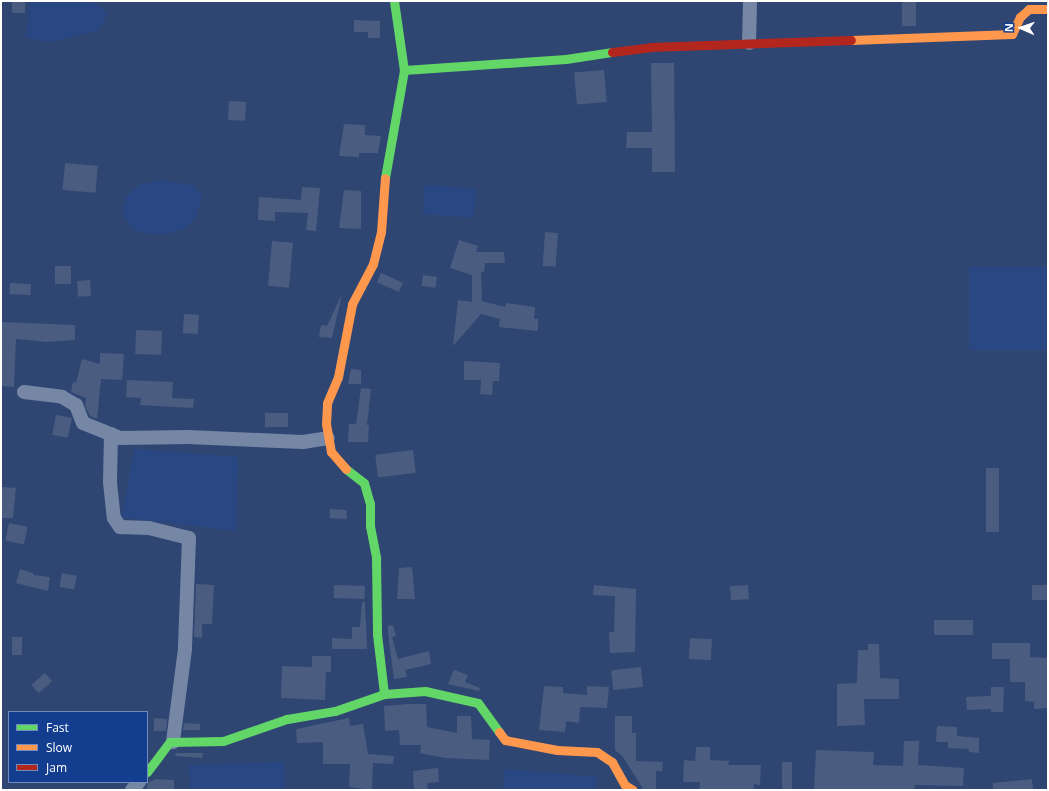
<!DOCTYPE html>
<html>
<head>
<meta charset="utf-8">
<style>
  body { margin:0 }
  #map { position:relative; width:1049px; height:791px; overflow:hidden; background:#2f4673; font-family:"Open Sans",sans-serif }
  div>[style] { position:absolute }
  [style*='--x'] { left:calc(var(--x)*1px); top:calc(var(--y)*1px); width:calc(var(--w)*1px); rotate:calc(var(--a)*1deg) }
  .water>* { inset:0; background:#284783; transform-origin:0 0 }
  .building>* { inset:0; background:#4a5d81; transform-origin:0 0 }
  .street>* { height:14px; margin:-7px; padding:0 7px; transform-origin:7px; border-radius:7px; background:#7687a6 }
  .fast>* { height:9px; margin:-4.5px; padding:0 4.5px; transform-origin:4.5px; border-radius:4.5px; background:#63d668 }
  .slow>* { height:9px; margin:-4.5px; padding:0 4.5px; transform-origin:4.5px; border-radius:4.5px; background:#ff974d }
  .jam>* { height:9px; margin:-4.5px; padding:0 4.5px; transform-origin:4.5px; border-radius:4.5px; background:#b3261e }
  span { translate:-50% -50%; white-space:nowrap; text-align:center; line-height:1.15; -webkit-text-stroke:3px #133d8f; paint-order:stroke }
  .frame { position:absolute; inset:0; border:2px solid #fff; pointer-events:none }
  .legend { position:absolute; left:8px; top:711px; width:140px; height:72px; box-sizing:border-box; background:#133d8f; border:1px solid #718bbc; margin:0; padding:5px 7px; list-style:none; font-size:12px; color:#fff }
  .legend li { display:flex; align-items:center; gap:8px; height:20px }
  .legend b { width:20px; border:1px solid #718bbc }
  .north { position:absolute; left:1001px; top:8px; width:40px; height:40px; -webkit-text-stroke:3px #133d8f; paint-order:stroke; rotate:272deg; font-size:11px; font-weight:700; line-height:16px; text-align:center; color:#fff }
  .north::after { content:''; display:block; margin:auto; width:14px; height:18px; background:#fff; clip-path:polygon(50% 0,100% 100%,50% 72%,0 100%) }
</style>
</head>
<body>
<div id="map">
  <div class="water">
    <i style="clip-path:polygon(36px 1px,91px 1px,108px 13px,98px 31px,49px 42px,26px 37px,30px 3px)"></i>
    <i style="clip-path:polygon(163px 180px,194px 186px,202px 197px,195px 219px,183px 229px,167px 234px,149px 234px,133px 229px,124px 217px,123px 207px,127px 196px,139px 185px)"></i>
    <i style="left:425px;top:185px;width:51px;height:29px;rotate:4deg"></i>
    <i style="left:1048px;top:267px;width:83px;height:79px;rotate:90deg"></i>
    <i style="clip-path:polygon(134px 449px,238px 457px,236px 531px,122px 517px)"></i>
    <i style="left:284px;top:762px;width:28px;height:95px;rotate:88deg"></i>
    <i style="clip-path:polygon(505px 769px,597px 777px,596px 790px,503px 790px)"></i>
  </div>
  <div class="building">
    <i style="left:12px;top:1px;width:13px;height:12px"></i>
    <i style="left:916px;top:1px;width:25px;height:14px;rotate:90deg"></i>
    <i style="clip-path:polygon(354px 20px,380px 21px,380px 38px,368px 38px,368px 32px,354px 32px)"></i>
    <i style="clip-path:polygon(651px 63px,674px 63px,675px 172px,652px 172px,652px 148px,626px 148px,627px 132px,652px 132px)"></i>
    <i style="left:604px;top:70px;width:32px;height:30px;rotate:85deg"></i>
    <i style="left:229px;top:101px;width:17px;height:19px;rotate:3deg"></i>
    <i style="clip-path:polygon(344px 124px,365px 125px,365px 135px,381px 136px,378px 153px,359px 153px,359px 157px,339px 156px)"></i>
    <i style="left:65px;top:163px;width:33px;height:27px;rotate:5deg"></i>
    <i style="clip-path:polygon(302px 187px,320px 188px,316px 231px,306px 230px,308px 213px,275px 212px,275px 221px,258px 220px,259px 197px,301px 200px)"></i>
    <i style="clip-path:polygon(344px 190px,361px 191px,361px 229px,339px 228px)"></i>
    <i style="left:545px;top:232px;width:13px;height:34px;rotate:4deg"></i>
    <i style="clip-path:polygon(459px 240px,478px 246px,476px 252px,504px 252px,505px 263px,485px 263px,484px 272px,481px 272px,482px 301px,505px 307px,506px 303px,535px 307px,534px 319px,538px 319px,538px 331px,499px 327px,500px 319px,481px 314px,453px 346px,458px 300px,472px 302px,472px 275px,450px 268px)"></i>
    <i style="left:272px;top:241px;width:21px;height:45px;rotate:5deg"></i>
    <i style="left:55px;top:266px;width:16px;height:18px"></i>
    <i style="left:381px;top:273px;width:24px;height:10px;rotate:24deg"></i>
    <i style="left:423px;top:275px;width:14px;height:11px;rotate:8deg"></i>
    <i style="left:90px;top:280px;width:16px;height:13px;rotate:86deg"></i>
    <i style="left:10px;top:283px;width:21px;height:11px;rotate:3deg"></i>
    <i style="clip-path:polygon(342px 294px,332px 338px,319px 337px,321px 325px,327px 326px)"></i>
    <i style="left:184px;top:314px;width:15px;height:19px;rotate:4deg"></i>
    <i style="clip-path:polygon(1px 322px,75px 325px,75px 340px,47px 342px,16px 339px,14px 387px,1px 386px)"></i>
    <i style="left:136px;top:330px;width:26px;height:24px;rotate:2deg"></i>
    <i style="clip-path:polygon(100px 353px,124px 354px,122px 380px,101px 379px,97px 419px,90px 416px,85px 406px,86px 398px,71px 392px,73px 382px,76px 383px,82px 359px,100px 364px)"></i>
    <i style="clip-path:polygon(464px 361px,500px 363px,499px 381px,493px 381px,492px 395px,480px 394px,481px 380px,464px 380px)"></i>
    <i style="clip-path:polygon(351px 369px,361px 370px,361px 384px,348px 384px)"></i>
    <i style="clip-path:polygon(127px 380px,173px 382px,172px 398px,194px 399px,193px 408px,140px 405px,141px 398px,126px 397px)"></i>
    <i style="clip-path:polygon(361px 388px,371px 389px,367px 425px,369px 425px,368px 442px,348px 442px,349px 424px,356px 424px)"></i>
    <i style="left:265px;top:413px;width:23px;height:14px"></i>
    <i style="left:56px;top:415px;width:16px;height:20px;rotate:11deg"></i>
    <i style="left:413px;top:450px;width:23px;height:38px;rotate:83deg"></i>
    <i style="left:986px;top:468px;width:13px;height:64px"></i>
    <i style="clip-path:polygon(1px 487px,16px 488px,13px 518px,1px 518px)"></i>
    <i style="left:330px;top:509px;width:17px;height:9px;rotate:3deg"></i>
    <i style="left:9px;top:523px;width:19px;height:18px;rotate:12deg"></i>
    <i style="clip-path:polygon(412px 567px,415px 599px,397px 599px,399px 568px)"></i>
    <i style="clip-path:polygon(20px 569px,33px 573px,33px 575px,50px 577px,48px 591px,16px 583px)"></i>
    <i style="left:62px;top:573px;width:15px;height:14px;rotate:11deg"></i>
    <i style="clip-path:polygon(196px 584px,214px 585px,212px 624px,202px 624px,202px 638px,194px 637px)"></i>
    <i style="left:334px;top:585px;width:31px;height:13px;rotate:2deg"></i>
    <i style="clip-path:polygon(594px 585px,636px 589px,635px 652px,610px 653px,609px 632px,614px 632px,615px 596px,593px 595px)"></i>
    <i style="left:748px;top:585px;width:14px;height:18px;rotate:86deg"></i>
    <i style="left:1032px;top:585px;width:16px;height:15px"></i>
    <i style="clip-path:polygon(362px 602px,365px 602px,367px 649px,332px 649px,332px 638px,352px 639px,352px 627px,360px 627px)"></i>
    <i style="left:973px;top:620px;width:15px;height:39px;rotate:90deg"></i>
    <i style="clip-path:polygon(393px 625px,396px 636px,392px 637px,398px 659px,429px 651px,431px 664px,405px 670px,407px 677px,394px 679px,388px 633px,388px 626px)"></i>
    <i style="left:12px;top:637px;width:10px;height:18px"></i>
    <i style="left:690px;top:638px;width:22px;height:21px;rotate:3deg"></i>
    <i style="clip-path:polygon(992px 643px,1030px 643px,1030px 657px,1048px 658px,1048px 708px,1034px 709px,1034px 702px,1025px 701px,1025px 682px,1010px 682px,1010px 659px,992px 659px)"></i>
    <i style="clip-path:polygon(868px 644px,879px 644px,880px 678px,899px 679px,899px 699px,864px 699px,865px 725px,837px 726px,837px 684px,857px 683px,858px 650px,868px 650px)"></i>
    <i style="clip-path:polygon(312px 656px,331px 656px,331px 672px,326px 672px,325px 700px,281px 698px,282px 666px,312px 667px)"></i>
    <i style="left:641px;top:667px;width:20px;height:30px;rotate:84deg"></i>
    <i style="clip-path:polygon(454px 670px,468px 675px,465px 682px,480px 688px,479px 691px,448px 684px)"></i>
    <i style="left:45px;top:673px;width:11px;height:18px;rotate:49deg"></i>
    <i style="clip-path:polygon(544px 686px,563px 687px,563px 693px,587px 695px,587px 686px,609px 687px,607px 708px,580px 707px,579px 723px,566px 721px,565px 732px,539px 730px)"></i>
    <i style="clip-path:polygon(991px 687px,1004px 687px,1003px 712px,991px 712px,991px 709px,967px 710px,966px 697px,991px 696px)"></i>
    <i style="clip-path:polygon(408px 704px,426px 704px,427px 727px,457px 733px,457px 716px,471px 716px,472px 739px,490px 740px,489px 760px,445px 758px,420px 753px,421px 745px,400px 745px,399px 730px,385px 731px,384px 706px)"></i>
    <i style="clip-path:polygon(615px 716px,632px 716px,632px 733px,636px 733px,636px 761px,663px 762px,662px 771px,656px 771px,656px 790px,644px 790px,623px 757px,615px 750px)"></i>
    <i style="clip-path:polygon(154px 718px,167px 719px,166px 731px,154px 731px)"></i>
    <i style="clip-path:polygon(349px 718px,350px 726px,363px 724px,368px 754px,394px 756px,393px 764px,373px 763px,372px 790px,349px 787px,350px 764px,323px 764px,323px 742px,297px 743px,296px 729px)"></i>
    <i style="clip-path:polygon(184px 723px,200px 724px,200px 730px,183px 730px)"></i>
    <i style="clip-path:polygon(937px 726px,957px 727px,957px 736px,979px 738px,979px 753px,969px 752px,969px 749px,948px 748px,948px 742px,936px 742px)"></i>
    <i style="clip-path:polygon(904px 741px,919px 741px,918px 765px,964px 768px,963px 786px,915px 785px,914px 790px,814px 790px,816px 750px,874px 752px,873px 765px,903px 766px)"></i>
    <i style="clip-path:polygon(696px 747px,710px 747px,710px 760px,729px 761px,728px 765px,761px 765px,760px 785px,754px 784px,754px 790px,699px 790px,700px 782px,683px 782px,684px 760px,695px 761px)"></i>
    <i style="clip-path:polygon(176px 753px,203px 753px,202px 758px,175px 756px)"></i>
    <i style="left:782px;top:762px;width:10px;height:28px"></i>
    <i style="clip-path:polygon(438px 768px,439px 782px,427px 783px,428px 790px,414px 790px,413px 771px)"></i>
    <i style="clip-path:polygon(156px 779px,174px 780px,174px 790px,147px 790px,147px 783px)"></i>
    <i style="clip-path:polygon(1032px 779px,1033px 790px,993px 790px,993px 783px)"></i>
  </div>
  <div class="street">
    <i style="--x:749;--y:43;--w:42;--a:-88.6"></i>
    <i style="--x:24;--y:392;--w:38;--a:7"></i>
    <i style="--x:62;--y:397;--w:16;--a:30"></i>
    <i style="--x:76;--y:405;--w:19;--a:69"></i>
    <i style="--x:83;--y:423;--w:40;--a:22"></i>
    <i style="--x:120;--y:438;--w:68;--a:-0.8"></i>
    <i style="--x:188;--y:437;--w:115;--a:2.5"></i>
    <i style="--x:303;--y:442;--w:25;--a:-9"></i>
    <i style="--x:111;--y:434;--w:48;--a:91.2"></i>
    <i style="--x:110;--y:482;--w:36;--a:84"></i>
    <i style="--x:114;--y:518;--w:11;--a:56"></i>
    <i style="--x:120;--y:527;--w:29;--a:2"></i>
    <i style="--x:149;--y:528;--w:41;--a:14"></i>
    <i style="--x:189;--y:538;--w:111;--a:92.1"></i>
    <i style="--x:185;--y:649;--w:94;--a:97.4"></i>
    <i style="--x:132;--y:790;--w:11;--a:-49"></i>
  </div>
  <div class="fast">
    <i style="--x:394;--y:1;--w:70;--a:81.8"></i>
    <i style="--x:404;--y:70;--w:162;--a:-3.9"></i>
    <i style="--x:566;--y:59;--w:47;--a:-8.7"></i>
    <i style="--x:385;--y:178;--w:110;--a:-80"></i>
    <i style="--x:346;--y:469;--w:23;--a:38"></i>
    <i style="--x:364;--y:483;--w:22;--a:74"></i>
    <i style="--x:370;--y:504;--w:22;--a:90"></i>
    <i style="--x:370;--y:526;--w:33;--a:79"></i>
    <i style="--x:376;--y:558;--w:76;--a:89.2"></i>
    <i style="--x:377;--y:634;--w:60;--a:83.3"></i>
    <i style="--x:147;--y:772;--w:38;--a:-53"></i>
    <i style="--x:170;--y:742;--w:53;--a:-1.1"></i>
    <i style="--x:223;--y:741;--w:68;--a:-19"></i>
    <i style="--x:287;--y:719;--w:49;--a:-9.5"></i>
    <i style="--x:335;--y:711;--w:52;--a:-19.1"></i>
    <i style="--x:384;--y:694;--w:41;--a:-4.2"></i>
    <i style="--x:425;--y:691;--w:54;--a:12.8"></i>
    <i style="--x:478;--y:703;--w:36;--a:54"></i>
  </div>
  <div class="slow">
    <i style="--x:851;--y:40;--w:161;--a:-2.1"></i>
    <i style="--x:1012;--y:34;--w:19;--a:-65"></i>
    <i style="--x:1020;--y:17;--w:12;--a:-42"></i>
    <i style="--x:1029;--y:9;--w:19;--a:0"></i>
    <i style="--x:346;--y:469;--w:23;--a:-131"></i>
    <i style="--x:331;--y:452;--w:28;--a:-100"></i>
    <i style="--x:326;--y:424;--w:21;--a:-87"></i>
    <i style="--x:327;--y:403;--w:28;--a:-67"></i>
    <i style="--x:338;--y:377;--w:74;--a:-79.1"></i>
    <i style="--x:352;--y:304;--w:45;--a:-62.3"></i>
    <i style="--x:373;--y:264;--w:33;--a:-76"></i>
    <i style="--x:381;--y:232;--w:54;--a:-85.8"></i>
    <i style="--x:499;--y:732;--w:10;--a:53"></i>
    <i style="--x:505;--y:740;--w:53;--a:10.9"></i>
    <i style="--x:557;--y:750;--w:40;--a:2.9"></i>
    <i style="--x:597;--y:752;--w:18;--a:34"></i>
    <i style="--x:612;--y:762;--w:26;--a:61"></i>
    <i style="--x:625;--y:785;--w:9;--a:32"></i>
  </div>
  <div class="jam">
    <i style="--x:612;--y:52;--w:38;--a:-7"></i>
    <i style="--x:650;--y:47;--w:201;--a:-2"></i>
  </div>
  <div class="frame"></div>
  <ul class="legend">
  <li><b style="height:5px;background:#63d668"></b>Fast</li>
  <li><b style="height:5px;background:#ff974d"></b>Slow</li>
  <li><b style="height:5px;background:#b3261e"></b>Jam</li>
  </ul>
  <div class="north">N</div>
</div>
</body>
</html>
